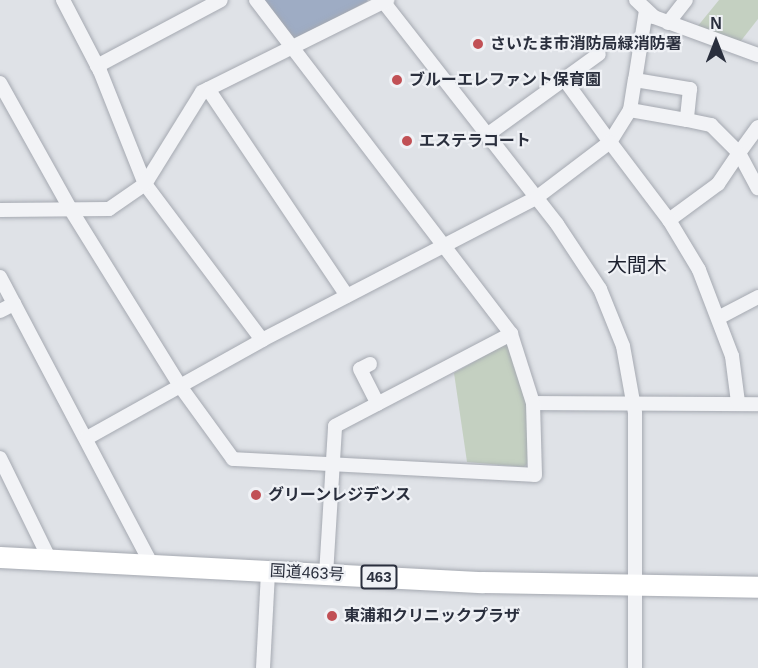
<!DOCTYPE html>
<html>
<head>
<meta charset="utf-8">
<style>
  body { margin:0 }
  #map { position:relative; width:758px; height:668px; overflow:hidden; background:#dfe2e7; font-family:Helvetica,"Noto Sans JP",sans-serif }
  div>[style] { position:absolute }
  [style*='--x'] { left:calc(var(--x)*1px); top:calc(var(--y)*1px); width:calc(var(--w)*1px); rotate:calc(var(--a)*1deg) }
  .green>* { inset:0; background:#c4d0c1 }
  .water>* { inset:0; background:#9eacc4 }
  .roads { filter:drop-shadow(0 0 2px #a5a9b1) drop-shadow(0 0 2px #a5a9b1) }
  .minor>* { height:14px; margin:-7px; padding:0 7px; transform-origin:7px; border-radius:7px; background:#f2f3f6 }
  .highway>* { height:21px; margin:-10.5px; padding:0 10.5px; transform-origin:10.5px; border-radius:10.5px; background:#fff }
  .dots>* { width:16px; height:16px; translate:-50% -50%; box-sizing:border-box; border:3px solid #eff1f5; border-radius:50% }
  span { translate:-50% -50%; white-space:nowrap; text-align:center; line-height:1.15; -webkit-text-stroke:4.5px #eff1f5; paint-order:stroke }
  .shield-label span { padding:2px 4px; background:#eff1f5; border:2px solid; border-radius:4px; -webkit-text-stroke-width:0 }
  .shield-label { font-size:15px; color:#2a2f3d; font-weight:700 }
  .poi-label { font-size:16px; color:#2a2f3d; font-weight:700 }
  .left { translate:0 -50%; text-align:left }
  .street-label { font-size:16px; color:#2a2f3d }
  .quarter-label { font-size:20px; color:#1c202e }
  .north { position:absolute; left:686px; top:12px; width:60px; height:60px; -webkit-text-stroke:4px #eff1f5; paint-order:stroke; rotate:0deg; font-size:16px; font-weight:700; line-height:24px; text-align:center; color:#2a2f3d }
  .north::after { content:''; display:block; margin:auto; width:21px; height:27px; background:#2a2f3d; clip-path:polygon(50% 0,100% 100%,50% 72%,0 100%) }
</style>
</head>
<body>
<div id="map">
  <div class="green">
    <i style="clip-path:polygon(719px 0,758px 0,758px 19px,740px 42px,697px 27px)"></i>
    <i style="clip-path:polygon(504px 345px,510px 347px,529px 414px,529px 462px,524px 467px,467px 462px,454px 373px)"></i>
  </div>
  <div class="water">
    <i style="clip-path:polygon(264px 0,367px 0,368px 1px,294px 40px)"></i>
  </div>
  <div class="roads">
    <div class="minor">
      <i style="--x:63;--y:0;--w:80;--a:62.5"></i>
      <i style="--x:100;--y:71;--w:122;--a:68.3"></i>
      <i style="--x:145;--y:184;--w:195;--a:53.1"></i>
      <i style="--x:256;--y:0;--w:420;--a:52.6"></i>
      <i style="--x:511;--y:334;--w:72;--a:72.3"></i>
      <i style="--x:533;--y:403;--w:225;--a:0.3"></i>
      <i style="--x:382;--y:0;--w:284;--a:52"></i>
      <i style="--x:557;--y:224;--w:78;--a:56.5"></i>
      <i style="--x:600;--y:289;--w:61;--a:68"></i>
      <i style="--x:623;--y:346;--w:68;--a:79.8"></i>
      <i style="--x:635;--y:413;--w:255;--a:90"></i>
      <i style="--x:636;--y:0;--w:25;--a:43"></i>
      <i style="--x:654;--y:17;--w:111;--a:20.1"></i>
      <i style="--x:646;--y:10;--w:71;--a:98.9"></i>
      <i style="--x:635;--y:80;--w:56;--a:9.3"></i>
      <i style="--x:690;--y:89;--w:31;--a:96"></i>
      <i style="--x:687;--y:120;--w:25;--a:12"></i>
      <i style="--x:711;--y:125;--w:40;--a:45"></i>
      <i style="--x:739;--y:153;--w:32;--a:-54"></i>
      <i style="--x:668;--y:23;--w:29;--a:-52"></i>
      <i style="--x:97;--y:66;--w:140;--a:-28"></i>
      <i style="--x:564;--y:79;--w:78;--a:53.9"></i>
      <i style="--x:610;--y:142;--w:38;--a:-58"></i>
      <i style="--x:630;--y:110;--w:30;--a:-81"></i>
      <i style="--x:0;--y:83;--w:145;--a:60.8"></i>
      <i style="--x:71;--y:210;--w:207;--a:58.2"></i>
      <i style="--x:180;--y:386;--w:90;--a:54"></i>
      <i style="--x:233;--y:459;--w:302;--a:3"></i>
      <i style="--x:535;--y:475;--w:72;--a:-91.6"></i>
      <i style="--x:208;--y:89;--w:249;--a:56.1"></i>
      <i style="--x:630;--y:110;--w:58;--a:10"></i>
      <i style="--x:487;--y:135;--w:138;--a:-35.9"></i>
      <i style="--x:0;--y:210;--w:109;--a:-0.5"></i>
      <i style="--x:109;--y:209;--w:44;--a:-34.8"></i>
      <i style="--x:145;--y:184;--w:108;--a:-58.2"></i>
      <i style="--x:202;--y:92;--w:207;--a:-26.4"></i>
      <i style="--x:669;--y:220;--w:61;--a:-36.3"></i>
      <i style="--x:718;--y:184;--w:37;--a:-56"></i>
      <i style="--x:739;--y:153;--w:40;--a:62"></i>
      <i style="--x:0;--y:277;--w:326;--a:62.2"></i>
      <i style="--x:0;--y:311;--w:16;--a:-27"></i>
      <i style="--x:718;--y:318;--w:45;--a:-27.7"></i>
      <i style="--x:370;--y:364;--w:11;--a:153"></i>
      <i style="--x:360;--y:369;--w:39;--a:63"></i>
      <i style="--x:87;--y:438;--w:201;--a:-29.2"></i>
      <i style="--x:262;--y:340;--w:309;--a:-27.4"></i>
      <i style="--x:536;--y:198;--w:93;--a:-37.1"></i>
      <i style="--x:610;--y:142;--w:98;--a:52.9"></i>
      <i style="--x:669;--y:220;--w:58;--a:59"></i>
      <i style="--x:699;--y:270;--w:92;--a:69"></i>
      <i style="--x:732;--y:356;--w:46;--a:82.6"></i>
      <i style="--x:0;--y:458;--w:114;--a:63.9"></i>
      <i style="--x:326;--y:575;--w:149;--a:-86.5"></i>
      <i style="--x:335;--y:426;--w:199;--a:-27.6"></i>
      <i style="--x:263;--y:668;--w:97;--a:-87"></i>
    </div>
    <div class="highway">
      <i style="--x:0;--y:557;--w:483;--a:3"></i>
      <i style="--x:482;--y:582;--w:276;--a:1"></i>
    </div>
  </div>
  <div class="dots">
    <i style="left:478px;top:44px;background:#c15055"></i>
    <i style="left:397px;top:80px;background:#c15055"></i>
    <i style="left:407px;top:141px;background:#c15055"></i>
    <i style="left:256px;top:495px;background:#c15055"></i>
    <i style="left:332px;top:616px;background:#c15055"></i>
  </div>
  <div class="shield-label">
    <span style="left:379px;top:577px">463</span>
  </div>
  <div class="poi-label">
    <span class="left" style="left:490px;top:44px">さいたま市消防局緑消防署</span>
    <span class="left" style="left:409px;top:80px">ブルーエレファント保育園</span>
    <span class="left" style="left:419px;top:141px">エステラコート</span>
    <span class="left" style="left:268px;top:495px">グリーンレジデンス</span>
    <span class="left" style="left:344px;top:616px">東浦和クリニックプラザ</span>
  </div>
  <div class="street-label">
    <span style="left:307px;top:573px;rotate:3deg">国道463号</span>
  </div>
  <div class="quarter-label">
    <span style="left:637px;top:265px">大間木</span>
  </div>
  <div class="north">N</div>
</div>
</body>
</html>
